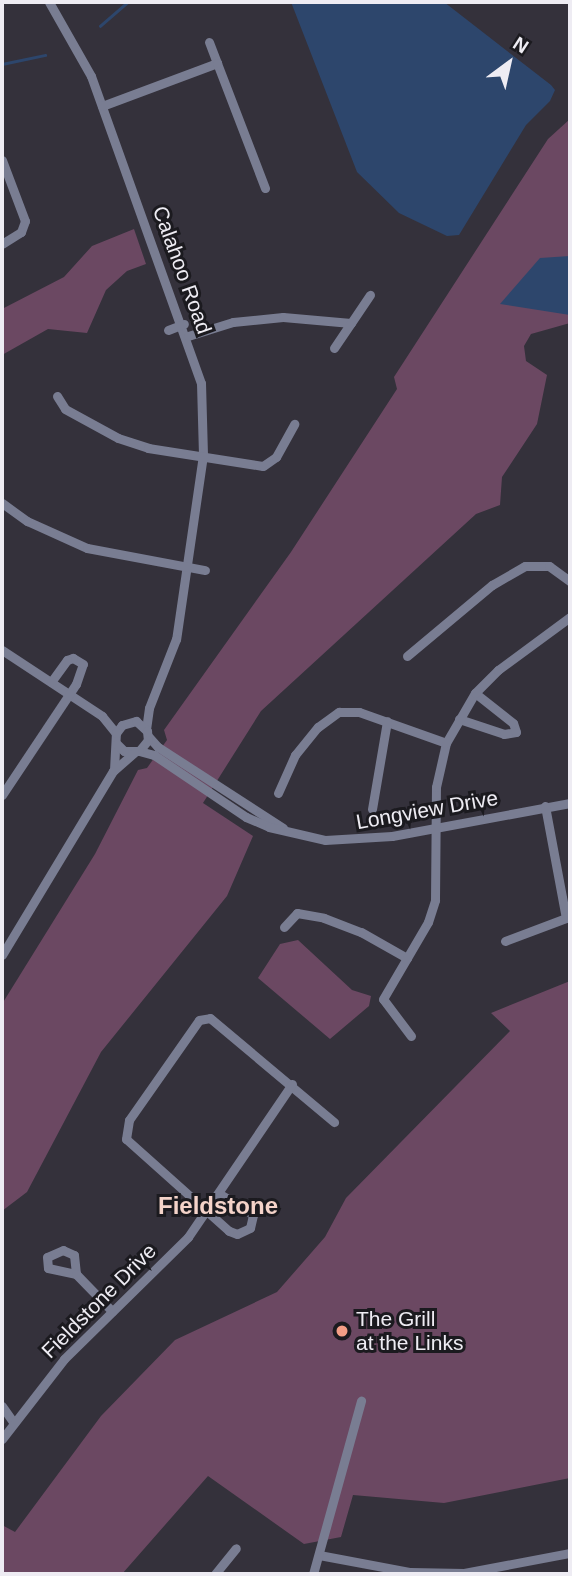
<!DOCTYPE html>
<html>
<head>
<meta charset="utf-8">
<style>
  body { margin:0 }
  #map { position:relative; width:572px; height:1576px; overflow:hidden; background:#34313b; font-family:Arial,sans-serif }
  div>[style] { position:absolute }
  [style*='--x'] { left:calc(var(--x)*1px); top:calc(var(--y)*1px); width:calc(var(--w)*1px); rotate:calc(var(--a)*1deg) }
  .green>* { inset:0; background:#6b4862 }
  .water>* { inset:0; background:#2d466c }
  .stream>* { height:2.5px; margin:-1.25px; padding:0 1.25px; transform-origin:1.25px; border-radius:1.25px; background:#2d466c }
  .minor>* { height:9px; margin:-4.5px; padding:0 4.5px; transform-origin:4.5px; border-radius:4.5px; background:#797d92 }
  .dots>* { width:19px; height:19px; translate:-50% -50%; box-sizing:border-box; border:4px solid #1b1a1f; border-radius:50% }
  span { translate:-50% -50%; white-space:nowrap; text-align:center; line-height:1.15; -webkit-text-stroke:6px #1b1a1f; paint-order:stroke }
  .street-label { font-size:21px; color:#eeecf3 }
  .poi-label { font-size:21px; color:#eeecf3 }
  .left { translate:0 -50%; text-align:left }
  .quarter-label { font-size:24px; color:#f4d3c9; font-weight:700 }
  .frame { position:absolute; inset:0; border:4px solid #eeecf3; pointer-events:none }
  .north { position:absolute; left:474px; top:28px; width:70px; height:70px; -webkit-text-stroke:5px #1b1a1f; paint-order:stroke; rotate:33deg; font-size:19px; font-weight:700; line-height:28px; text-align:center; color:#eeecf3 }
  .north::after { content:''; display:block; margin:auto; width:24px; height:32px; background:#eeecf3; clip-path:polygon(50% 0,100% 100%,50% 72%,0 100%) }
</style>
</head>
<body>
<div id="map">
  <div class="green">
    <i style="clip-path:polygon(570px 119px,570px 323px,531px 334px,524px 346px,526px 361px,547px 375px,537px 424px,502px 477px,500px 505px,476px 514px,261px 711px,203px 803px,253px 836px,227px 896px,101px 1052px,27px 1192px,2px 1211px,2px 1004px,95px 854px,138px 770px,147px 768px,167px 740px,164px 730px,291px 552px,397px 389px,394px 377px,548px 139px)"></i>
    <i style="clip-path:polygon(134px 229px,146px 264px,127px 271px,106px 290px,87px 333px,48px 329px,2px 355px,2px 309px,64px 277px,92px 246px)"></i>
    <i style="clip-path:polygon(298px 940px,352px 990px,371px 996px,369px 1006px,330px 1039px,258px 978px,280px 944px)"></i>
    <i style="clip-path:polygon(570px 981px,570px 1478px,444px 1503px,353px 1495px,341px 1537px,304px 1544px,208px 1476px,122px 1574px,2px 1574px,2px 1525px,15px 1532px,101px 1416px,175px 1340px,277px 1292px,325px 1237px,346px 1198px,510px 1031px,491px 1013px)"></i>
  </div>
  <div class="water">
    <i style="clip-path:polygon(291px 2px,444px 2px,551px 85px,555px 90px,550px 101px,526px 125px,459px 235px,447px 236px,399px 213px,357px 172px)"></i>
    <i style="clip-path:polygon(570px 256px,570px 315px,500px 304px,540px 258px)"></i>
  </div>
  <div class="stream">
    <i style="--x:100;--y:26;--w:37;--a:-41"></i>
    <i style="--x:2;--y:64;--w:44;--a:-11.8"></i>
  </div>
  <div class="minor">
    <i style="--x:49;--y:2;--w:85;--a:60.4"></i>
    <i style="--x:91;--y:76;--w:326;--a:70.3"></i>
    <i style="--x:201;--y:383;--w:72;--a:88.4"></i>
    <i style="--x:203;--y:455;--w:186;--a:98.3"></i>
    <i style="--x:176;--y:639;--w:74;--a:111.4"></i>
    <i style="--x:149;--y:708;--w:21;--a:98"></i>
    <i style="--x:209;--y:42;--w:22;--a:69"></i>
    <i style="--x:102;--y:106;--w:123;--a:-20.5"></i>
    <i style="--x:217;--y:63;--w:134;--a:69"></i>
    <i style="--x:2;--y:160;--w:65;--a:69.3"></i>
    <i style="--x:25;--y:221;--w:12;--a:110"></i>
    <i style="--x:21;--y:232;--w:22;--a:148"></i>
    <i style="--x:168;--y:330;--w:17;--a:-21"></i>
    <i style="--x:188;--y:336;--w:47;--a:-17.3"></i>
    <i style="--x:233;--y:322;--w:50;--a:-5.7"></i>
    <i style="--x:283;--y:317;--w:68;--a:5"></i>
    <i style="--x:351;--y:323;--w:34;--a:-56"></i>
    <i style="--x:334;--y:348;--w:30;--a:-56"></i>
    <i style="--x:57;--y:396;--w:15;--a:58"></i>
    <i style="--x:65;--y:409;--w:60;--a:28.7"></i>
    <i style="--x:118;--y:438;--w:32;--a:18"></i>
    <i style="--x:148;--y:448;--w:116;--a:8.9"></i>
    <i style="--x:263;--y:466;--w:16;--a:-35"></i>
    <i style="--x:276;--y:457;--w:38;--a:-61"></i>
    <i style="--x:2;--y:503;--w:31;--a:36"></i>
    <i style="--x:27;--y:521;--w:66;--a:24.2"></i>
    <i style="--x:87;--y:548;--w:120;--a:10.6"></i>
    <i style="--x:2;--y:650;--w:120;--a:33.4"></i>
    <i style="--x:102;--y:716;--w:22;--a:51"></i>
    <i style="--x:407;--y:656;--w:111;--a:-39.9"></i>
    <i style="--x:492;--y:585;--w:38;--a:-30"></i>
    <i style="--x:525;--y:566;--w:24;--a:0"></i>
    <i style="--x:549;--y:566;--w:26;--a:36"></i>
    <i style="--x:459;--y:719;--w:47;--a:18.4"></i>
    <i style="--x:504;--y:734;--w:12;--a:-9"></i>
    <i style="--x:516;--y:732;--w:9;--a:-108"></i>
    <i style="--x:513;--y:723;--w:48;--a:-141.7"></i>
    <i style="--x:148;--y:736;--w:15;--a:48"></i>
    <i style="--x:158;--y:747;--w:149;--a:32.9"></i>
    <i style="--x:139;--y:751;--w:16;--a:15"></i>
    <i style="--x:154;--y:755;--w:111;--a:34"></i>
    <i style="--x:246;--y:817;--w:25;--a:23"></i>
    <i style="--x:269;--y:827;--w:57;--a:13.1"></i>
    <i style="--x:325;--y:840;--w:67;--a:-3.4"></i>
    <i style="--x:392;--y:836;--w:181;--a:-10.5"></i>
    <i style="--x:114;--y:770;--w:37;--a:-87"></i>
    <i style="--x:116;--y:733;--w:10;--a:-53"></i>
    <i style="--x:122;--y:725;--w:15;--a:-16"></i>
    <i style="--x:136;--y:721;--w:15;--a:42"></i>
    <i style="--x:147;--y:731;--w:9;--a:84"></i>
    <i style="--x:148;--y:740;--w:14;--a:129"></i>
    <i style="--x:139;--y:751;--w:15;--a:180"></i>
    <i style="--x:124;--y:751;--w:10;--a:-135"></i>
    <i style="--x:278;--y:793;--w:42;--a:-65.9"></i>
    <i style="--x:295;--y:755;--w:36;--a:-51"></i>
    <i style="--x:318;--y:727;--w:26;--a:-36"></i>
    <i style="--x:339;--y:712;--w:20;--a:0"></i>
    <i style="--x:359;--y:712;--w:92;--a:19.6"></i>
    <i style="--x:2;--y:795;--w:133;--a:-56.3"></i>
    <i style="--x:76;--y:684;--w:21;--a:-71"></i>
    <i style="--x:83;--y:664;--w:12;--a:-149"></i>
    <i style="--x:73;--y:658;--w:6;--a:162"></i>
    <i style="--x:67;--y:660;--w:27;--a:126"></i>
    <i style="--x:545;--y:806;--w:114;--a:79.4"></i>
    <i style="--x:372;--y:809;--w:89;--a:-80.3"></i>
    <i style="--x:284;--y:927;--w:19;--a:-47"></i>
    <i style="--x:297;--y:913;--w:27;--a:10"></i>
    <i style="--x:324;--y:918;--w:40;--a:21"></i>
    <i style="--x:361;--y:932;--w:53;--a:29.5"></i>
    <i style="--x:505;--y:941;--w:68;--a:-20.6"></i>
    <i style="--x:2;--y:955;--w:215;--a:-58.9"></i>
    <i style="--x:113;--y:771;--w:28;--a:-41"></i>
    <i style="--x:411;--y:1036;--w:46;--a:-127.1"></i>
    <i style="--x:383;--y:999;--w:89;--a:-59.7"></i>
    <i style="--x:428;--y:922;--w:23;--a:-72"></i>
    <i style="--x:435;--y:900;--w:113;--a:-89.5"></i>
    <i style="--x:436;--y:787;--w:45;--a:-77.2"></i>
    <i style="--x:446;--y:743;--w:58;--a:-59.9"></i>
    <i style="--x:475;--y:693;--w:33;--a:-45"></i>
    <i style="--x:498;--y:670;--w:89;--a:-36.4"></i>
    <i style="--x:220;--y:1194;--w:39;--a:32"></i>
    <i style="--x:253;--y:1215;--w:13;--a:103"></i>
    <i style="--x:250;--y:1228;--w:14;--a:155"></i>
    <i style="--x:237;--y:1234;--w:9;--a:-159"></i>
    <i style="--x:229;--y:1231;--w:138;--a:-138.2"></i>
    <i style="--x:126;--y:1139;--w:19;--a:-81"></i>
    <i style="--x:129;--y:1120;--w:122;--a:-55"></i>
    <i style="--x:199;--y:1020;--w:11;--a:-10"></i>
    <i style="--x:210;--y:1018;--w:162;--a:40"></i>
    <i style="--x:76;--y:1274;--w:19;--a:-96"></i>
    <i style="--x:74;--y:1255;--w:12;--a:-156"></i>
    <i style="--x:63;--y:1250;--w:17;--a:156"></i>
    <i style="--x:47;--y:1257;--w:11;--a:85"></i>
    <i style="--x:48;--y:1268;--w:29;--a:12"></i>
    <i style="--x:76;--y:1274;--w:52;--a:45.8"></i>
    <i style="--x:2;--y:1406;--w:19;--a:55"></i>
    <i style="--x:2;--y:1439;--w:101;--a:-52.2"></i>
    <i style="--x:64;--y:1359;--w:174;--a:-44.5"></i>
    <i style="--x:188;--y:1237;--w:185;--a:-55.8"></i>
    <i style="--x:319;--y:1555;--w:93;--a:10.6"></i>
    <i style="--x:410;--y:1572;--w:54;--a:1.1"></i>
    <i style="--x:464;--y:1573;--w:108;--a:-10.7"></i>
    <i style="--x:215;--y:1574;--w:33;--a:-51"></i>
    <i style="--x:313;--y:1574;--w:180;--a:-74.5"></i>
  </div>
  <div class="dots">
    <i style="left:342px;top:1331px;background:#f49e86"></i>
  </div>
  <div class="street-label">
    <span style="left:182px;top:270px;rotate:70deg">Calahoo Road</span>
    <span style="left:427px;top:810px;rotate:-10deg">Longview Drive</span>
    <span style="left:99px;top:1301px;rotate:-45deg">Fieldstone Drive</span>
  </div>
  <div class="poi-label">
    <span class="left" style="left:356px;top:1331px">The Grill<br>at the Links</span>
  </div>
  <div class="quarter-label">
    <span style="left:218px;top:1206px">Fieldstone</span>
  </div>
  <div class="frame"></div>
  <div class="north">N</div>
</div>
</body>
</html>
